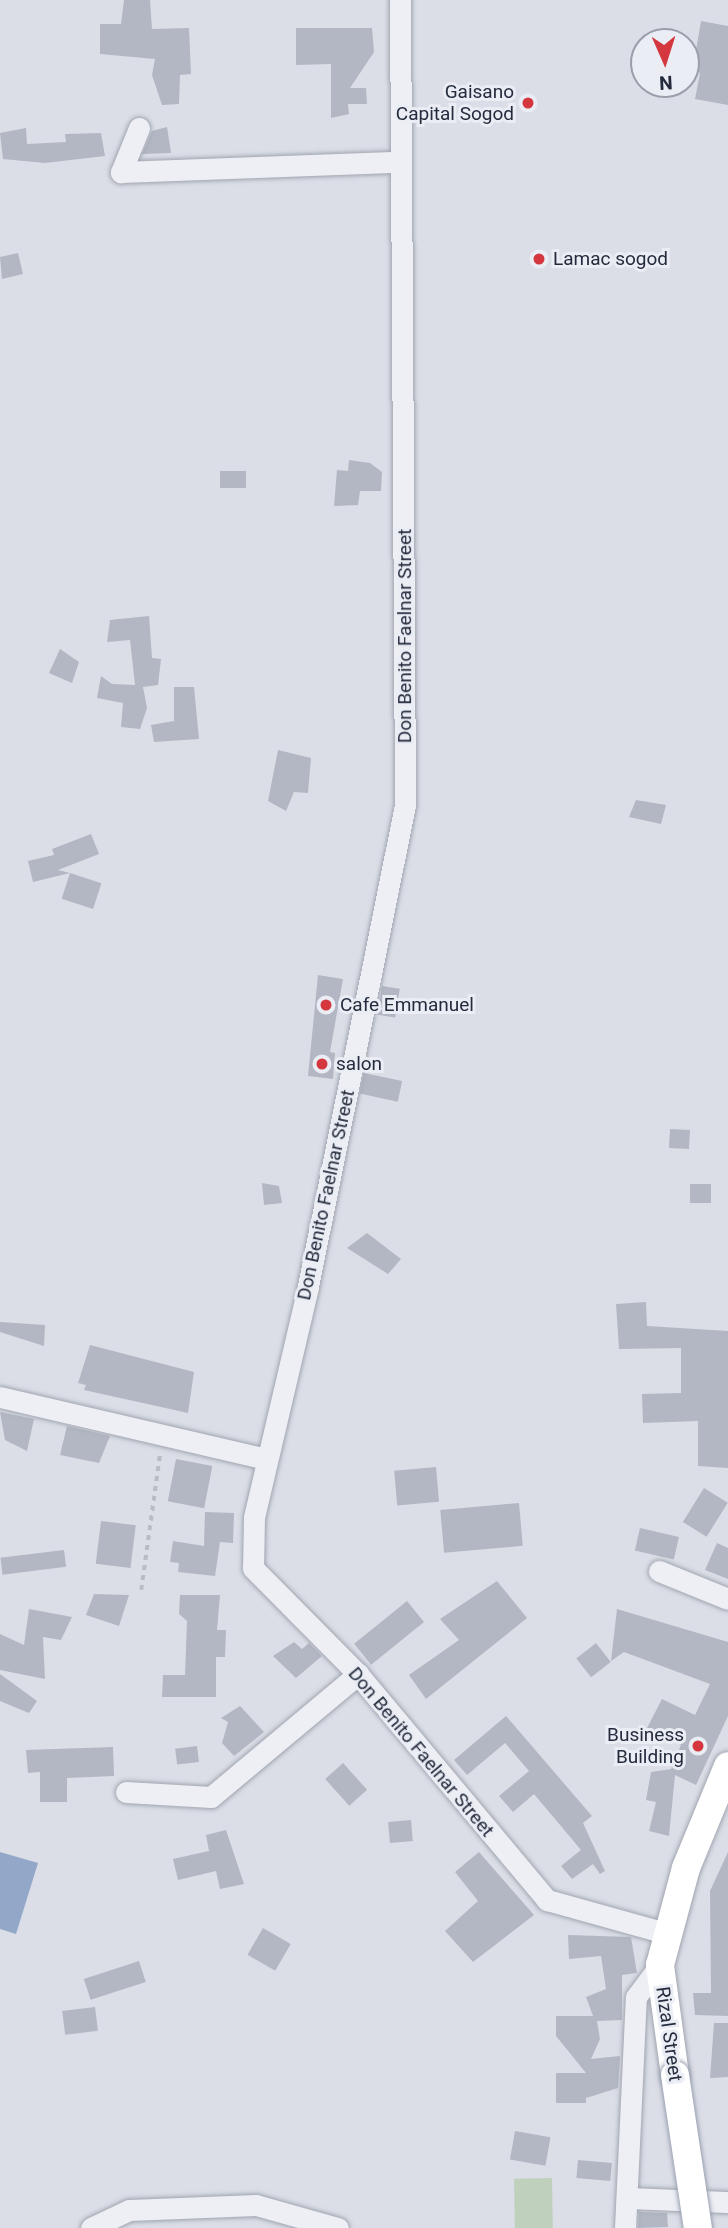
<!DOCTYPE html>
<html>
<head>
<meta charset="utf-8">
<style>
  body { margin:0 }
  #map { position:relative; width:728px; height:2228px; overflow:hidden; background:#dbdee6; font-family:Roboto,sans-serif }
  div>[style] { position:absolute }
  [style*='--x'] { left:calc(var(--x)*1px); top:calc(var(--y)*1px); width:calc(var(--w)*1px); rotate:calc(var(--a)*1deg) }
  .green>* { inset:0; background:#bfd1bc; transform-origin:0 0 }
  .water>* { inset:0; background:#93a8c9 }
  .building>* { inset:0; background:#b2b7c3; transform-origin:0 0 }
  .path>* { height:3.5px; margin-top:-1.75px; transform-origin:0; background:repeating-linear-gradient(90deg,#b9bcc5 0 5px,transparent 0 10px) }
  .roads { filter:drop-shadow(0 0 2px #a0a5b0) drop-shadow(0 0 2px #a0a5b0) }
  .minor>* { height:21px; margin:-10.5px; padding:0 10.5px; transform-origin:10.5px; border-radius:10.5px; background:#eeeff5 }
  .major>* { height:28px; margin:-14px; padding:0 14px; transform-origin:14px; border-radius:14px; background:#fff }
  .bridges { filter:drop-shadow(0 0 2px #9aa1b3) drop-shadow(0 0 2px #9aa1b3) }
  .major-bridge>* { height:28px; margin:-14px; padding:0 14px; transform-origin:14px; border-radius:14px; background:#fff }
  .dots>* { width:19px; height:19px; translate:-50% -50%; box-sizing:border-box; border:4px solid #eaedf4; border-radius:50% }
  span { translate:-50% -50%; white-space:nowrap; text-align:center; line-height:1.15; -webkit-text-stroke:6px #eaedf4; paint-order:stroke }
  .poi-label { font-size:19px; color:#242b3d }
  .right { translate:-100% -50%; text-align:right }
  .left { translate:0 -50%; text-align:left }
  .street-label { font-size:19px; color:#242b3d }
  .north { position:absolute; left:630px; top:28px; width:70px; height:70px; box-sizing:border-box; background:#eaedf4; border:2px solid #9b9fab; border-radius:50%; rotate:177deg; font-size:19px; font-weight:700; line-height:28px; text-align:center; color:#242b3d }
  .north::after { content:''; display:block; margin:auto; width:24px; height:32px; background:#d4373e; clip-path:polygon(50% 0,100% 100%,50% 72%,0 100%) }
</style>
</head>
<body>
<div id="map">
  <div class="green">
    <i style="left:552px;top:2178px;width:50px;height:38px;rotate:89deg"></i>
  </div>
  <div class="water">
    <i style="clip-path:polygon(0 1852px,38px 1863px,16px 1934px,0 1929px)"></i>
  </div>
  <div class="building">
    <i style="clip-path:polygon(124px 0,150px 0,152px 29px,189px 28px,191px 74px,180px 75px,179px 104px,162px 105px,152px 75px,155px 59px,100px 54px,100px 24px,121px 24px)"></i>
    <i style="clip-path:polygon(701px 21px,728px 26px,728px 105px,695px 99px,700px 73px,693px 68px)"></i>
    <i style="clip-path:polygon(296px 28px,372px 28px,374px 52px,350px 88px,366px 88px,367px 104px,348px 104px,349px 114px,331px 118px,331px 64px,296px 65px)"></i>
    <i style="clip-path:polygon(167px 127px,171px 153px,142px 154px,152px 131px)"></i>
    <i style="clip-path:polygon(26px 128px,27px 144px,66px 142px,65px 134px,101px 133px,105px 156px,45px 163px,3px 159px,0 133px)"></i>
    <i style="clip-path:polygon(18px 253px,23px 274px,2px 279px,0 257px)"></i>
    <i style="clip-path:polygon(349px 460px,370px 463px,382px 472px,381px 491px,360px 491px,358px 505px,334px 506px,337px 470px,348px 471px)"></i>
    <i style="left:220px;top:471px;width:26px;height:17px"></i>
    <i style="clip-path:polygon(149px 616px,152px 658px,161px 659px,158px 685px,143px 687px,147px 708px,140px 729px,121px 727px,123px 703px,97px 698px,101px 676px,112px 684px,135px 685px,130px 640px,107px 642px,110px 620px)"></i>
    <i style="clip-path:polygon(60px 649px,79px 662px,72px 683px,49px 673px)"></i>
    <i style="clip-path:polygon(174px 687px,194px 687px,199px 739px,154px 742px,151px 725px,174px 721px)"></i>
    <i style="clip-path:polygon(278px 750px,311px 758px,308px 793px,294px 792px,286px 811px,268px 801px)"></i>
    <i style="clip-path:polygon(636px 800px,666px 805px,661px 824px,629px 817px)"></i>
    <i style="clip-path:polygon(91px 834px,99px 854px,58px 870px,70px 873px,33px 882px,28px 861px,54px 855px,52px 849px)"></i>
    <i style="left:70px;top:873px;width:33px;height:27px;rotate:18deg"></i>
    <i style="clip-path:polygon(318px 975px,343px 979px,330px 1052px,335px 1053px,333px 1079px,308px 1076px)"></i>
    <i style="left:382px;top:986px;width:18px;height:29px;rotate:9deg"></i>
    <i style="left:364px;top:1073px;width:39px;height:21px;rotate:12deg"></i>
    <i style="left:670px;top:1129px;width:20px;height:19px;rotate:3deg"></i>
    <i style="clip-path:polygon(262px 1183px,279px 1186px,282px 1203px,264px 1205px)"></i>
    <i style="left:690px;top:1184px;width:21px;height:19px"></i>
    <i style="clip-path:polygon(367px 1233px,401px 1259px,388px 1274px,347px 1248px)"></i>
    <i style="clip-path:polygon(646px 1302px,647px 1326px,728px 1331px,728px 1468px,698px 1466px,698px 1421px,643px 1423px,642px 1394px,681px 1393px,681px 1348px,619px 1349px,616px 1304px)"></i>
    <i style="clip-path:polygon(0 1322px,45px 1325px,44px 1346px,0 1332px)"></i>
    <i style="clip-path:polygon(90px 1345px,194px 1372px,188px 1413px,84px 1390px,86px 1385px,78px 1383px)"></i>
    <i style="clip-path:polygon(0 1412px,34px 1419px,27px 1451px,5px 1440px)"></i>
    <i style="clip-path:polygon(67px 1426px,110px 1436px,99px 1463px,60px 1455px)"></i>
    <i style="left:176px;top:1459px;width:37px;height:43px;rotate:11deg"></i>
    <i style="left:436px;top:1467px;width:35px;height:42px;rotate:85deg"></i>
    <i style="left:704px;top:1488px;width:28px;height:40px;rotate:32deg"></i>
    <i style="left:519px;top:1503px;width:43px;height:79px;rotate:85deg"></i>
    <i style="clip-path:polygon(205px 1512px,234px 1513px,233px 1543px,220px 1542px,215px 1576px,178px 1572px,179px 1563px,170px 1562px,173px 1541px,204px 1546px)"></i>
    <i style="left:101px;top:1521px;width:35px;height:43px;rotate:7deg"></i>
    <i style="left:640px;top:1528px;width:40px;height:23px;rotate:13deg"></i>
    <i style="clip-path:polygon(717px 1543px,728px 1548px,728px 1579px,705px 1570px)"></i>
    <i style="left:64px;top:1550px;width:17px;height:64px;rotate:83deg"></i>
    <i style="clip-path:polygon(497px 1581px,527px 1618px,426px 1699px,409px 1675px,459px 1640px,440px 1619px)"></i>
    <i style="clip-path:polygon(94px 1594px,129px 1595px,119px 1626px,86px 1615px)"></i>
    <i style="clip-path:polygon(180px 1595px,220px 1595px,217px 1630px,226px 1630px,225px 1657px,216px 1657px,216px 1697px,162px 1697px,163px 1675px,185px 1675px,187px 1621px,179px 1614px)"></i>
    <i style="left:407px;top:1601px;width:27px;height:68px;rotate:51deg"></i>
    <i style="clip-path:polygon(29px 1609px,72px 1617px,61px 1640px,43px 1637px,45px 1679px,0 1670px,0 1634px,24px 1645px)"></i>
    <i style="clip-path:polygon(617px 1609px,728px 1642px,728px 1716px,696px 1785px,675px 1775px,669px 1836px,649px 1831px,656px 1802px,646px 1800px,651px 1772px,671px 1769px,681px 1745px,647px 1728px,662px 1699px,695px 1715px,710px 1684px,624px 1652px,611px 1661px)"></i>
    <i style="clip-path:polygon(294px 1642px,302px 1649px,309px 1643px,322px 1656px,296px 1678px,273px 1656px)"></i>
    <i style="left:596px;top:1643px;width:24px;height:25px;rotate:52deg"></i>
    <i style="clip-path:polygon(0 1674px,37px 1701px,29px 1713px,0 1701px)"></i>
    <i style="clip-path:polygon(240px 1706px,264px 1732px,234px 1756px,222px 1743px,228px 1722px,221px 1718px)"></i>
    <i style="clip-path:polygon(506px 1716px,592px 1816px,583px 1823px,605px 1871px,600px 1874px,593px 1864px,572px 1879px,561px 1866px,581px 1850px,534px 1794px,513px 1812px,499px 1796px,529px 1771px,505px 1743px,467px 1775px,454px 1760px)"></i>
    <i style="left:197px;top:1746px;width:16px;height:22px;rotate:83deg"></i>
    <i style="clip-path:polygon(113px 1747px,114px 1776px,67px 1778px,67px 1802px,40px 1802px,40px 1772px,28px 1773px,26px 1750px)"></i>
    <i style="left:343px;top:1763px;width:36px;height:24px;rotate:48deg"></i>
    <i style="left:411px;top:1820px;width:21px;height:23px;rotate:85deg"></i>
    <i style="clip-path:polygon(226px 1830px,244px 1884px,220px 1889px,216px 1871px,178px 1880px,173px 1859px,209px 1851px,206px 1835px)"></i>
    <i style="clip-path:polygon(479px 1852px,534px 1915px,473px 1962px,445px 1931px,478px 1901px,455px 1872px)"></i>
    <i style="clip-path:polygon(728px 1852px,728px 2016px,695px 2015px,693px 1993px,711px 1993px,710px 1891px)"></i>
    <i style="left:263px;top:1928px;width:32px;height:31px;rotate:30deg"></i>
    <i style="clip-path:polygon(568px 1935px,631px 1937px,637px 1973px,622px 1975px,622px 2020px,597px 2021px,600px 2039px,591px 2059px,620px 2056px,618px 2088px,586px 2098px,586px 2103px,556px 2103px,556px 2073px,586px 2073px,556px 2036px,556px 2016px,593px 2016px,586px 1997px,606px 1989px,601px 1956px,569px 1959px)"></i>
    <i style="left:139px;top:1961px;width:22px;height:58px;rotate:72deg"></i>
    <i style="left:95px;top:2007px;width:24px;height:33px;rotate:83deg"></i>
    <i style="clip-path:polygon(714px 2023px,728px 2023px,728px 2077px,710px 2078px)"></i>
    <i style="left:515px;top:2131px;width:36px;height:29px;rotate:10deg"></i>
    <i style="left:578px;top:2160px;width:34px;height:18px;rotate:5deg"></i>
    <i style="clip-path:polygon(639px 2212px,667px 2213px,668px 2227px,638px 2228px)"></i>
  </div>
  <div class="path">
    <i style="--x:141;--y:1590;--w:138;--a:-82.1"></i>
  </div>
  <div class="roads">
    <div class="minor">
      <i style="--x:400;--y:0;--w:805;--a:89.64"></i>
      <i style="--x:405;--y:805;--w:492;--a:101.4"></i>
      <i style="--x:308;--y:1287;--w:236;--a:103.2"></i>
      <i style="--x:254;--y:1517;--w:51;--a:91.1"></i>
      <i style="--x:253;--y:1568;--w:149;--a:45.3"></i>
      <i style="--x:358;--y:1674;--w:295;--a:50.1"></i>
      <i style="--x:547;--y:1900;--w:127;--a:15.6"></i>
      <i style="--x:139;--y:128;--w:48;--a:112.2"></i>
      <i style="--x:121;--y:172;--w:278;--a:-2.1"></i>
      <i style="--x:0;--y:1397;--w:274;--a:13.1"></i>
      <i style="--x:659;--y:1571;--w:74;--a:22.1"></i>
      <i style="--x:126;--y:1792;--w:85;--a:3.4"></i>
      <i style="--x:211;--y:1797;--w:192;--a:-39.9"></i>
      <i style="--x:627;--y:2198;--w:101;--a:2.3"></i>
      <i style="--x:91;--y:2228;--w:42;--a:-25.3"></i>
      <i style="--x:129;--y:2210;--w:127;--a:-2.3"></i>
      <i style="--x:256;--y:2205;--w:85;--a:15.7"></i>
      <i style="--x:625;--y:2228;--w:231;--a:-87.3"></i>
      <i style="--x:636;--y:1997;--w:40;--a:-53"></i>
    </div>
    <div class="major">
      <i style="--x:675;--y:2075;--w:111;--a:-97.8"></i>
      <i style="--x:660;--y:1965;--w:100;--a:-75"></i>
      <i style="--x:686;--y:1868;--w:110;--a:-67.6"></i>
    </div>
  </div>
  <div class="bridges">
    <div class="major-bridge">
      <i style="--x:675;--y:2075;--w:155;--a:81.5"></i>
    </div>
  </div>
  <div class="dots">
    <i style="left:528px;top:103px;background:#d4373e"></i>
    <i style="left:539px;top:259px;background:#d4373e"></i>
    <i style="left:326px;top:1005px;background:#d4373e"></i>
    <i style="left:322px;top:1064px;background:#d4373e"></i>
    <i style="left:698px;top:1746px;background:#d4373e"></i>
  </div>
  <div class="poi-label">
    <span class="right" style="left:514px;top:103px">Gaisano<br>Capital Sogod</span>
    <span class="left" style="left:553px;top:259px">Lamac sogod</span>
    <span class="left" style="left:340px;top:1005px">Cafe Emmanuel</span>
    <span class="left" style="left:336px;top:1064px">salon</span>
    <span class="right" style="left:684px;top:1746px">Business<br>Building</span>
  </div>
  <div class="street-label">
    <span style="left:405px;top:636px;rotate:-90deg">Don Benito Faelnar Street</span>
    <span style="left:326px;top:1195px;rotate:-78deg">Don Benito Faelnar Street</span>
    <span style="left:421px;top:1752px;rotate:50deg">Don Benito Faelnar Street</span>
    <span style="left:669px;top:2034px;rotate:82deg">Rizal Street</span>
  </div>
  <div class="north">N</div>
</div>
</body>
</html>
